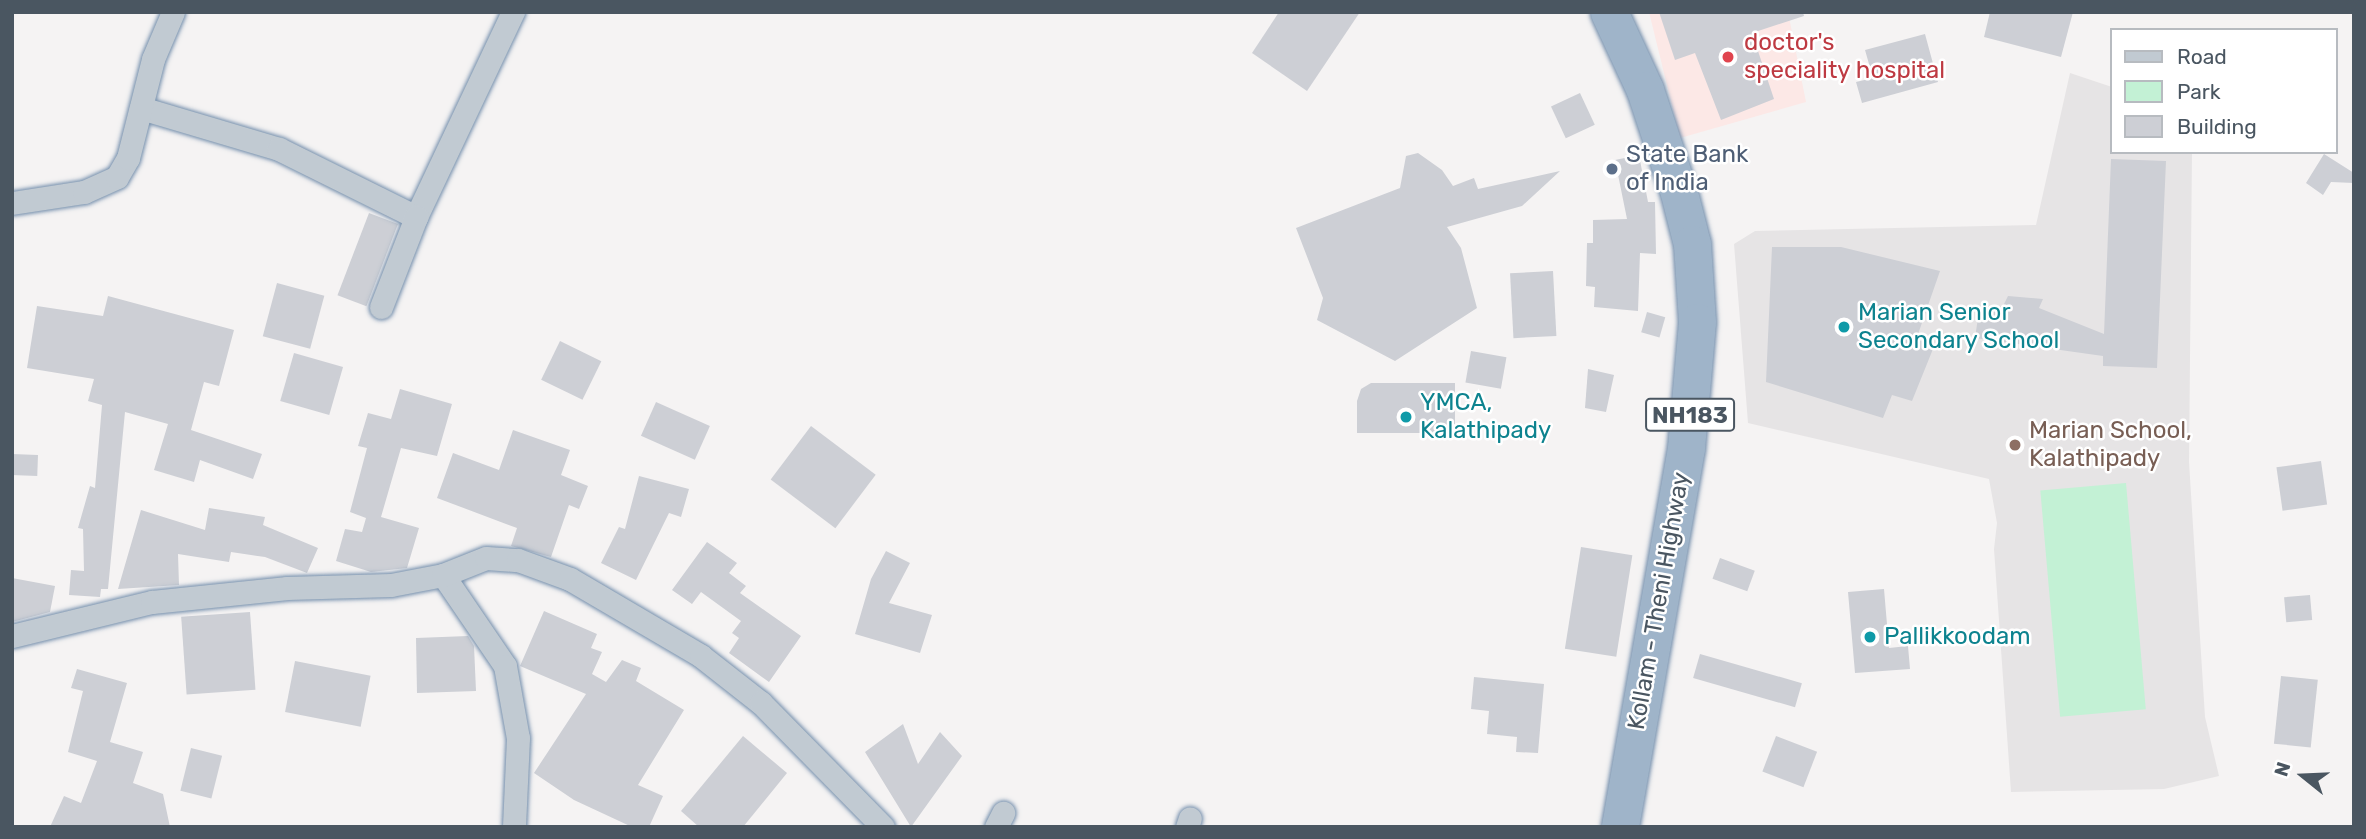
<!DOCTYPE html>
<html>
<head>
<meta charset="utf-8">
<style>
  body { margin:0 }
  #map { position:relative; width:2366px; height:839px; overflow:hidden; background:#f5f3f3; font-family:Rubik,sans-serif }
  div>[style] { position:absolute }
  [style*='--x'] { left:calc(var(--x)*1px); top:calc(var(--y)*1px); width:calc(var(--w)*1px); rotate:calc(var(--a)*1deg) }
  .education>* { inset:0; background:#e6e4e5 }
  .medical>* { inset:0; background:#fce8e6 }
  .green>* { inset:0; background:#c3f1d5; transform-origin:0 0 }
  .building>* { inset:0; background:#cdcfd5; transform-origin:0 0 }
  .roads { filter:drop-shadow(0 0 2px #7690ad) drop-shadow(0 0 2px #7690ad) }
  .minor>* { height:23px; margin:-11.5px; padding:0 11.5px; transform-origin:11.5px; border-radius:11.5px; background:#c1cad2 }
  .trunk>* { height:37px; margin:-18.5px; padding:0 18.5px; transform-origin:18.5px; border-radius:18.5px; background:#9fb4c9 }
  .dots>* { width:19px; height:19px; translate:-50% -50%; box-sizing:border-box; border:4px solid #fff; border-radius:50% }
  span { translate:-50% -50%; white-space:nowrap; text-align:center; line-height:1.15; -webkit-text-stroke:5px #fff; paint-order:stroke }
  .shield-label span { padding:2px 5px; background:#fff; border:2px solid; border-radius:5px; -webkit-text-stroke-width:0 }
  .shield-label { font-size:23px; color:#4a5661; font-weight:700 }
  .health-label { font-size:24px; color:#be3a42 }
  .left { translate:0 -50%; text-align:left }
  .service-label { font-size:24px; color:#4e5e75 }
  .culture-label { font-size:24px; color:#0d838f }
  .education-label { font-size:24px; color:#785e54 }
  .street-label { font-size:24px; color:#4a5661 }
  .frame { position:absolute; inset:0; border:14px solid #4a5661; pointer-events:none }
  .legend { position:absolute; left:2110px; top:28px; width:228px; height:126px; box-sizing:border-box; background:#fff; border:2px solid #b7bbc0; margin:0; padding:9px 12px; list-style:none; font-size:21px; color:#4a5661 }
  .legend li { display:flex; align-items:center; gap:14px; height:35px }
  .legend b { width:35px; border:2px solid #b7bbc0 }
  .north { position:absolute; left:2268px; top:741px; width:70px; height:70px; -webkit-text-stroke:5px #fff; paint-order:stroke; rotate:288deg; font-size:19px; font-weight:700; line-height:28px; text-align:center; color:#4a5661 }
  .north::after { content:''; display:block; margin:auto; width:24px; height:32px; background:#4a5661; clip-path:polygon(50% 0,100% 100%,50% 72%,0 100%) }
</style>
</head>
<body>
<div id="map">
  <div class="education">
    <i style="clip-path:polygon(2070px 73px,2112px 87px,2112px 152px,2192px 152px,2189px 462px,2205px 717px,2219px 776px,2164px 789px,2011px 792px,1994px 549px,1997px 523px,1989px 479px,1748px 423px,1734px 244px,1755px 231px,2036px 225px)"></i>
  </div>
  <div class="medical">
    <i style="clip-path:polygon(1649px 12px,1788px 12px,1806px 102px,1680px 138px)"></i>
  </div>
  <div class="green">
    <i style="left:2126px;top:483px;width:227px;height:86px;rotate:85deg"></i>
  </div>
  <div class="building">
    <i style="clip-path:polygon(1279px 12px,1360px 12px,1307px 91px,1252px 53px)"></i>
    <i style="clip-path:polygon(1659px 12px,1803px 12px,1804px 16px,1752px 33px,1774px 99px,1721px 120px,1695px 53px,1675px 60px)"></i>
    <i style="clip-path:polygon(1990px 12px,2073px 12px,2061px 57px,1984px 37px)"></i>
    <i style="clip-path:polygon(1925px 34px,1938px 82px,1862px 103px,1856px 82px,1873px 78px,1865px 50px)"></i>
    <i style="left:1580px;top:93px;width:35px;height:32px;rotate:65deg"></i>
    <i style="clip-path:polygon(1418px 153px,1442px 170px,1453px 186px,1474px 178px,1478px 189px,1560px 171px,1522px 206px,1447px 227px,1461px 248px,1477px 308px,1395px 361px,1317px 320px,1323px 298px,1296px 228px,1400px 188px,1406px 156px)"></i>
    <i style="clip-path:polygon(2324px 154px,2354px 173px,2354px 183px,2331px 182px,2323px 195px,2306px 183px)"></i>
    <i style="clip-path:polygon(1639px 155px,1648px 202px,1655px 202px,1656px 254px,1640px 253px,1638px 311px,1594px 307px,1595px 287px,1586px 286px,1587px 243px,1593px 243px,1593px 220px,1627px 219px,1615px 160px)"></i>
    <i style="clip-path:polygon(2111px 159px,2166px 161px,2157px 368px,2103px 366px,2103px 356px,1975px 338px,1979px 311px,2003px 306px,2008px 296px,2043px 299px,2039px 308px,2104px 334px)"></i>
    <i style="left:369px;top:213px;width:31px;height:88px;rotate:21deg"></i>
    <i style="clip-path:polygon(1772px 247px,1841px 247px,1940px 271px,1916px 340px,1935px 344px,1912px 401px,1892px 395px,1883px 418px,1766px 382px)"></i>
    <i style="left:1553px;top:271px;width:65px;height:43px;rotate:87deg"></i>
    <i style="left:277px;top:283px;width:49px;height:55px;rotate:15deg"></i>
    <i style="clip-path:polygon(108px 296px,234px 330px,219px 386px,204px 382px,191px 430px,262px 454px,253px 479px,200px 460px,194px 482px,154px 470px,168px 424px,125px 412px,108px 589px,101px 589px,100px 597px,69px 595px,71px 570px,84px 571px,83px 529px,78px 528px,90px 486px,95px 488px,102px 405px,88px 401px,94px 379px,27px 368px,37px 306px,103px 316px)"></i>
    <i style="left:1647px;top:312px;width:19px;height:21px;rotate:16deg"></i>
    <i style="left:560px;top:341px;width:46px;height:43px;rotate:26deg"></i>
    <i style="left:1471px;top:351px;width:36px;height:32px;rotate:10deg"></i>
    <i style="left:294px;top:353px;width:51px;height:50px;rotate:16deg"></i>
    <i style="clip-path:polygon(1588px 369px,1614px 375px,1606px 412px,1585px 408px)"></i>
    <i style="clip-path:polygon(1371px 383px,1455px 383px,1455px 433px,1357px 433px,1357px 401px,1361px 389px)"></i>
    <i style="clip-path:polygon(400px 389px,452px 404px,437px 456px,401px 448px,381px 517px,419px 528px,407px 568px,371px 572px,336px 561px,345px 529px,362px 532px,366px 518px,350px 512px,367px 448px,358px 446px,368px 413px,391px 419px)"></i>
    <i style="left:656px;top:402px;width:59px;height:37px;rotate:24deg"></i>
    <i style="left:811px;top:426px;width:81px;height:67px;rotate:37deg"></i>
    <i style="clip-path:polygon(513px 430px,570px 450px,561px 475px,588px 486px,579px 509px,569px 505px,551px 557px,511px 546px,517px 528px,437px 498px,453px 453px,499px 470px)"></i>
    <i style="left:12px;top:454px;width:26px;height:21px;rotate:2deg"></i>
    <i style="left:2321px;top:461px;width:44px;height:45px;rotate:82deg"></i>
    <i style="clip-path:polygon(639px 476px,689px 489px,681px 517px,669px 513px,636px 580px,601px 563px,619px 527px,625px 529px)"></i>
    <i style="clip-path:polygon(209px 508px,265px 517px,263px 525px,318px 548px,307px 573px,265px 557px,231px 552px,229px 562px,178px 554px,179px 585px,118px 589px,141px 510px,205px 530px)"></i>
    <i style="clip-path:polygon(707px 542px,737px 563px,729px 573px,746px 586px,740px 593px,801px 636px,769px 682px,729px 653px,739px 638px,732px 633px,741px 621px,701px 592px,692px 604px,672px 590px)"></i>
    <i style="left:1581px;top:547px;width:52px;height:103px;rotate:9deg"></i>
    <i style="clip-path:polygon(886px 551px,910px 563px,889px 603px,932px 615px,920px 653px,855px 634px,871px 579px)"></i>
    <i style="left:1720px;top:558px;width:37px;height:22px;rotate:20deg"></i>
    <i style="clip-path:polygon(12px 578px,55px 586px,50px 612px,12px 622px)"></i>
    <i style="clip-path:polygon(1884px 589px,1889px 648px,1908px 646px,1910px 669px,1855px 673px,1848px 592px)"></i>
    <i style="left:2310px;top:595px;width:25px;height:26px;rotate:85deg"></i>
    <i style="clip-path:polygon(544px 611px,597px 634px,591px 648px,602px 652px,592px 674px,606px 682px,622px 660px,641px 668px,636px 681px,684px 710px,638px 785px,663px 796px,649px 827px,632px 827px,574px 800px,534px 773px,586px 694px,520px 666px)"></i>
    <i style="left:250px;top:612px;width:78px;height:69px;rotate:86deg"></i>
    <i style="clip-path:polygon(468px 636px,474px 646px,476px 691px,417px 693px,416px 638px)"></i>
    <i style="left:1700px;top:654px;width:106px;height:25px;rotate:16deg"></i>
    <i style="left:295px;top:661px;width:77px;height:52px;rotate:11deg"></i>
    <i style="clip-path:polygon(77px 669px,127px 683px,110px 742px,143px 752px,133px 783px,163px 794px,170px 827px,50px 827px,64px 796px,81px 803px,97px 761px,68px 752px,83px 691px,71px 688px)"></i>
    <i style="left:2281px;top:676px;width:37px;height:68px;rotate:6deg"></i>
    <i style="clip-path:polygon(1474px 677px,1544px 684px,1538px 753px,1516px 752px,1517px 737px,1487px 734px,1489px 711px,1471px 709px)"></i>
    <i style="clip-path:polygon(903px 724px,918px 764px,940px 732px,962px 756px,911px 827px,865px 752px)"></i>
    <i style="clip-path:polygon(743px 736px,787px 773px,743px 827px,699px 827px,681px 811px)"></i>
    <i style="left:1776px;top:736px;width:44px;height:38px;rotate:21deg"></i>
    <i style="left:191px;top:748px;width:32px;height:44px;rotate:14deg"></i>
  </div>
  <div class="roads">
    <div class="minor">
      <i style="--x:141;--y:108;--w:144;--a:16.5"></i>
      <i style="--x:279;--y:149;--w:153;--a:26.4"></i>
      <i style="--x:416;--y:217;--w:227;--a:-64.7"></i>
      <i style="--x:12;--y:203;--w:73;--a:-8.7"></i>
      <i style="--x:84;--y:192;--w:36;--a:-24"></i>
      <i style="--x:117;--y:177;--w:22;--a:-60"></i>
      <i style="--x:128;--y:158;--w:102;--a:-75.8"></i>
      <i style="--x:153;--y:59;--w:51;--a:-66.9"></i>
      <i style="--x:381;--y:307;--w:97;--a:-68.7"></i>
      <i style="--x:443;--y:575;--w:110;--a:55.7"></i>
      <i style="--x:505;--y:666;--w:73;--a:79.8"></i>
      <i style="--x:518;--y:738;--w:89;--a:92.6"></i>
      <i style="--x:12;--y:636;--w:144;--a:-13.7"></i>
      <i style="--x:152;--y:602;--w:136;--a:-5.9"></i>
      <i style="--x:287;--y:588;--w:104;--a:-1.7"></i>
      <i style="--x:391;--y:585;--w:53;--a:-10.9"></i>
      <i style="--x:443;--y:575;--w:46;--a:-21.6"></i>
      <i style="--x:486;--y:558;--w:32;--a:4"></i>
      <i style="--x:518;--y:560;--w:55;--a:20.1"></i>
      <i style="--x:570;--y:579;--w:152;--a:30.4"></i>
      <i style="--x:701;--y:656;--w:76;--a:38.1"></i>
      <i style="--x:761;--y:703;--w:174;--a:45.5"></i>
      <i style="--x:996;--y:827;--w:16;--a:-63"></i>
      <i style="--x:1187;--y:827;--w:9;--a:-72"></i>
    </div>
    <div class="trunk">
      <i style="--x:1609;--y:12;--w:86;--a:65.2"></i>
      <i style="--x:1645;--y:90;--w:108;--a:71.7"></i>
      <i style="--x:1679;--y:193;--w:53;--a:75.7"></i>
      <i style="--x:1692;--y:244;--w:78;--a:86.3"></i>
      <i style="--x:1697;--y:322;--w:126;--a:95"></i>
      <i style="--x:1686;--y:448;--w:385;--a:99.9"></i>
    </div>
  </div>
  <div class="dots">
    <i style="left:1728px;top:57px;background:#e0444e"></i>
    <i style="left:1612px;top:169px;background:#5c6f8a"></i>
    <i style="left:1844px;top:327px;background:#0f9aa8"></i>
    <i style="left:1406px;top:417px;background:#0f9aa8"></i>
    <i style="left:2015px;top:445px;background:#8d6e63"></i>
    <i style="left:1870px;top:637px;background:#0f9aa8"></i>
  </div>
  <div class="shield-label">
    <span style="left:1690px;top:415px">NH183</span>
  </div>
  <div class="health-label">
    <span class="left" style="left:1744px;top:57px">doctor's<br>speciality hospital</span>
  </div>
  <div class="service-label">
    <span class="left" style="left:1626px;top:169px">State Bank<br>of India</span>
  </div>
  <div class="culture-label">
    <span class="left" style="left:1858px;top:327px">Marian Senior<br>Secondary School</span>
    <span class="left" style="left:1420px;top:417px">YMCA,<br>Kalathipady</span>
    <span class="left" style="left:1884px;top:637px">Pallikkoodam</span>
  </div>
  <div class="education-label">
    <span class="left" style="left:2029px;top:445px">Marian School,<br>Kalathipady</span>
  </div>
  <div class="street-label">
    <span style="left:1659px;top:601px;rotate:-80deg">Kollam - Theni Highway</span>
  </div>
  <div class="frame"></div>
  <ul class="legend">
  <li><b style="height:9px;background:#c1cad2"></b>Road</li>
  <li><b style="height:19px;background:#c3f1d5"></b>Park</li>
  <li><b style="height:19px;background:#cdcfd5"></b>Building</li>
  </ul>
  <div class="north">N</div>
</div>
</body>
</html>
